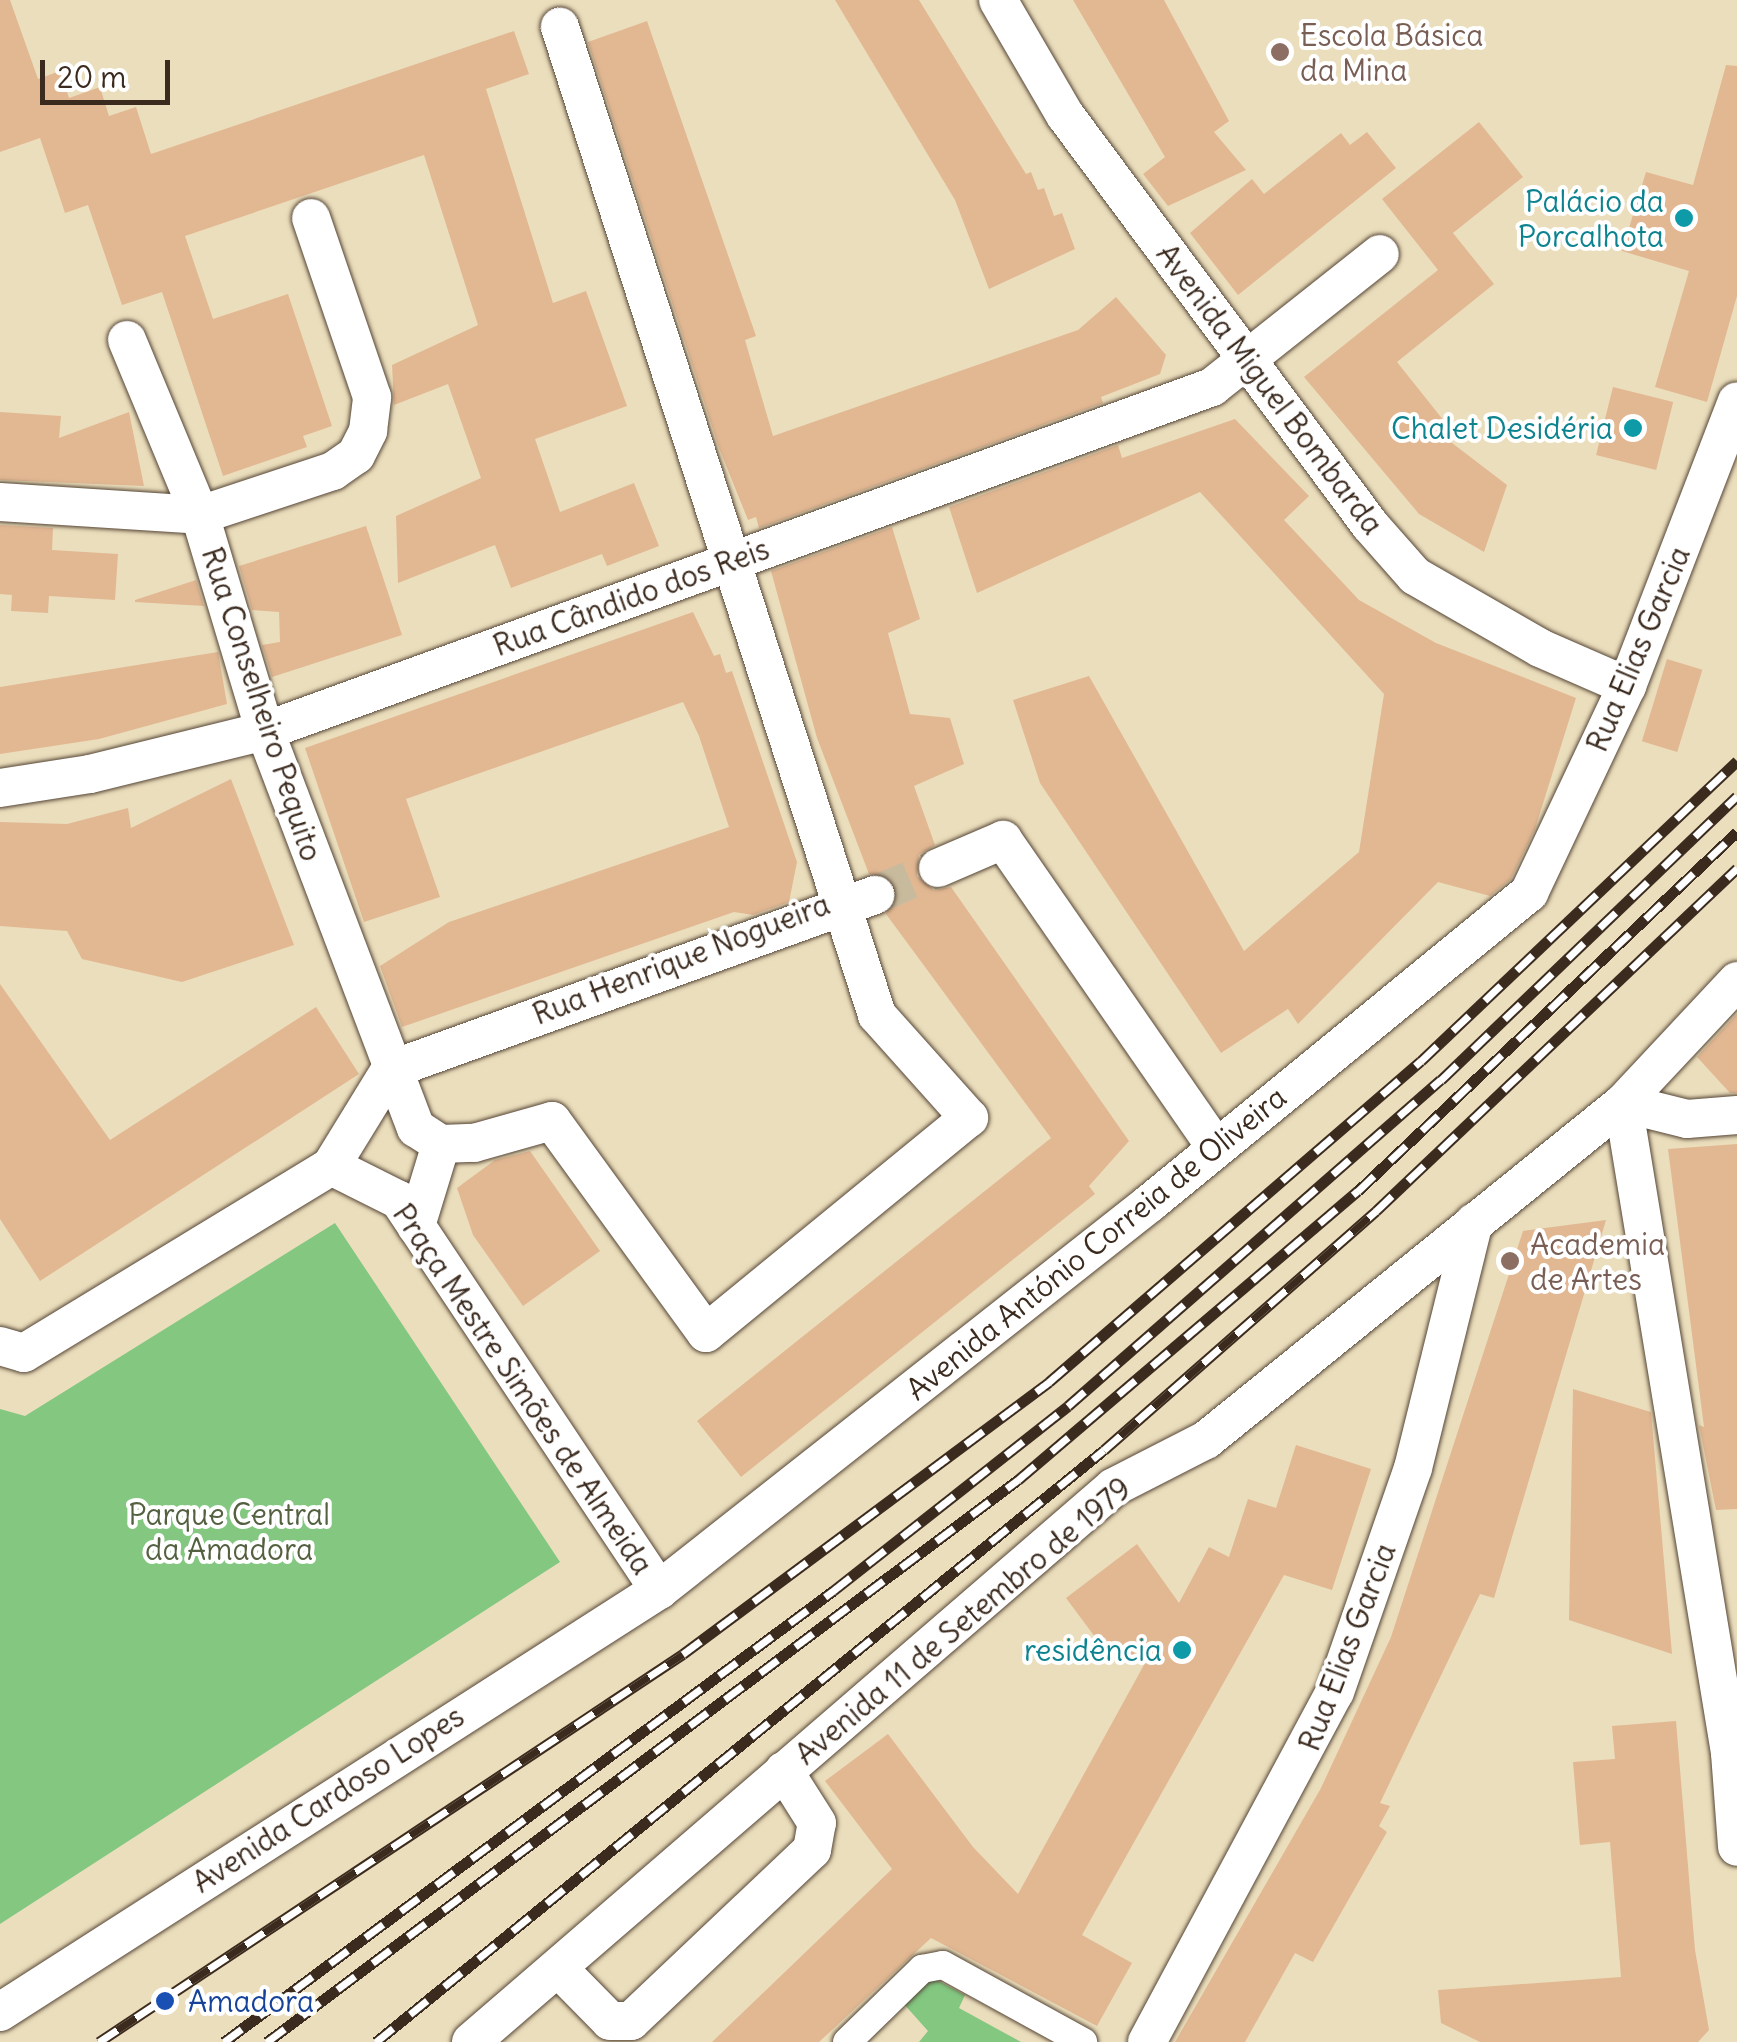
<!DOCTYPE html>
<html>
<head>
<meta charset="utf-8">
<style>
  body { margin:0 }
  #map { position:relative; width:1737px; height:2042px; overflow:hidden; background:#ebdebc; font-family:Delius,sans-serif }
  div>[style] { position:absolute }
  [style*='--x'] { left:calc(var(--x)*1px); top:calc(var(--y)*1px); width:calc(var(--w)*1px); rotate:calc(var(--a)*1deg) }
  .green>* { inset:0; background:#83c781 }
  .building>* { inset:0; background:#e2b893; transform-origin:0 0 }
  .minor-tunnel>* { height:38px; margin-top:-19px; transform-origin:0; background:repeating-linear-gradient(90deg,#c8ba9c 0 38px,transparent 0 57px) }
  .roads { filter:drop-shadow(0 0 2px #554536) drop-shadow(0 0 2px #554536) }
  .pedestrian>* { height:28px; margin:-14px; padding:0 14px; transform-origin:14px; border-radius:14px; background:#fff }
  .minor>* { height:38px; margin:-19px; padding:0 19px; transform-origin:19px; border-radius:19px; background:#fff }
  .rail>* { height:11px; margin-top:-5.5px; transform-origin:0; background:repeating-linear-gradient(90deg,#fff 0 22px,#3b2a1e 0 44px); box-sizing:border-box; border-block:2px solid #3b2a1e }
  .dots>* { width:28px; height:28px; translate:-50% -50%; box-sizing:border-box; border:5px solid #fff; border-radius:50% }
  span { translate:-50% -50%; white-space:nowrap; text-align:center; line-height:1.15; -webkit-text-stroke:8px #fff; paint-order:stroke }
  .education-label { font-size:30px; color:#785e54 }
  .left { translate:0 -50%; text-align:left }
  .culture-label { font-size:30px; color:#0d838f }
  .right { translate:-100% -50%; text-align:right }
  .street-label { font-size:30px; color:#3b2a1e }
  .park-label { font-size:30px; color:#546141 }
  .transit-label { font-size:30px; color:#164399 }
  .scale { position:absolute; left:40px; top:60px; width:130px; height:45px; box-sizing:border-box; border:5px solid #3b2a1e; border-top:0; padding-left:12px; font-size:30px; line-height:35px; white-space:nowrap; color:#3b2a1e; -webkit-text-stroke:8px #fff; paint-order:stroke }
</style>
</head>
<body>
<div id="map">
  <div class="green">
    <i style="clip-path:polygon(335px 1223px,560px 1562px,0 1924px,0 1409px,25px 1416px)"></i>
    <i style="clip-path:polygon(931px 1977px,965px 1995px,959px 2008px,1021px 2042px,919px 2042px,928px 2031px,903px 2003px)"></i>
  </div>
  <div class="building">
    <i style="clip-path:polygon(0 0,10px 0,38px 79px,60px 71px,69px 98px,100px 87px,109px 116px,136px 107px,151px 154px,514px 31px,529px 74px,486px 89px,553px 303px,586px 291px,627px 406px,535px 439px,560px 512px,634px 483px,659px 546px,607px 566px,602px 554px,511px 588px,495px 545px,398px 583px,396px 516px,481px 478px,448px 384px,394px 405px,392px 365px,478px 325px,424px 155px,185px 236px,213px 319px,288px 294px,332px 426px,303px 436px,307px 447px,223px 476px,162px 292px,122px 305px,88px 205px,65px 213px,40px 138px,0 152px)"></i>
    <i style="clip-path:polygon(835px 0,919px 0,1026px 174px,1031px 172px,1038px 190px,1044px 188px,1054px 216px,1062px 213px,1075px 249px,989px 289px,955px 200px)"></i>
    <i style="clip-path:polygon(1073px 0,1164px 0,1229px 121px,1214px 132px,1246px 170px,1168px 206px,1143px 174px,1165px 157px)"></i>
    <i style="clip-path:polygon(647px 21px,756px 336px,745px 340px,773px 436px,1078px 330px,1116px 297px,1166px 355px,1160px 374px,1101px 397px,1103px 403px,759px 528px,756px 517px,748px 520px,719px 448px,588px 42px)"></i>
    <i style="clip-path:polygon(1726px 65px,1737px 66px,1737px 296px,1707px 402px,1655px 387px,1689px 271px,1622px 251px,1646px 172px,1693px 185px)"></i>
    <i style="clip-path:polygon(1479px 122px,1523px 177px,1453px 233px,1494px 284px,1397px 362px,1448px 426px,1439px 433px,1507px 485px,1484px 552px,1419px 514px,1304px 377px,1438px 270px,1382px 199px)"></i>
    <i style="clip-path:polygon(1367px 132px,1396px 168px,1238px 295px,1190px 233px,1252px 179px,1264px 194px,1341px 133px,1350px 145px)"></i>
    <i style="left:1613px;top:387px;width:62px;height:70px;rotate:14deg"></i>
    <i style="clip-path:polygon(0 412px,61px 416px,59px 438px,129px 412px,144px 486px,0 480px)"></i>
    <i style="clip-path:polygon(1235px 419px,1309px 496px,1284px 520px,1359px 600px,1436px 643px,1576px 698px,1535px 829px,1511px 879px,1490px 896px,1438px 882px,1298px 1024px,1288px 1009px,1221px 1053px,1040px 783px,1013px 700px,1089px 676px,1244px 951px,1359px 852px,1384px 694px,1200px 492px,977px 593px,949px 507px,1118px 445px,1122px 458px)"></i>
    <i style="clip-path:polygon(0 525px,53px 528px,52px 550px,118px 554px,115px 600px,49px 596px,48px 613px,11px 611px,12px 595px,0 594px)"></i>
    <i style="clip-path:polygon(366px 526px,402px 635px,272px 677px,262px 645px,280px 642px,279px 612px,252px 610px,239px 566px)"></i>
    <i style="clip-path:polygon(892px 527px,920px 619px,888px 633px,910px 714px,950px 718px,964px 764px,914px 786px,935px 845px,919px 855px,917px 876px,934px 890px,951px 887px,1129px 1141px,1089px 1186px,1095px 1194px,741px 1477px,697px 1421px,1051px 1138px,886px 914px,896px 888px,889px 877px,869px 874px,817px 738px,771px 571px)"></i>
    <i style="clip-path:polygon(196px 580px,204px 606px,135px 602px,135px 600px)"></i>
    <i style="clip-path:polygon(693px 612px,714px 656px,720px 654px,726px 673px,732px 671px,797px 862px,789px 902px,753px 915px,734px 912px,402px 1027px,380px 966px,449px 922px,729px 827px,699px 736px,683px 702px,406px 799px,440px 897px,364px 922px,305px 748px)"></i>
    <i style="clip-path:polygon(218px 652px,227px 704px,99px 739px,0 754px,0 687px)"></i>
    <i style="left:1667px;top:659px;width:37px;height:86px;rotate:17deg"></i>
    <i style="clip-path:polygon(231px 779px,294px 945px,182px 982px,82px 959px,67px 931px,0 926px,0 822px,67px 824px,128px 808px,131px 828px)"></i>
    <i style="clip-path:polygon(0 984px,110px 1140px,316px 1007px,359px 1074px,40px 1281px,0 1219px)"></i>
    <i style="clip-path:polygon(1737px 1014px,1737px 1093px,1730px 1093px,1697px 1057px)"></i>
    <i style="clip-path:polygon(1737px 1144px,1737px 1509px,1716px 1510px,1699px 1425px,1704px 1427px,1668px 1149px)"></i>
    <i style="clip-path:polygon(530px 1151px,600px 1251px,523px 1306px,473px 1235px,457px 1188px,495px 1160px)"></i>
    <i style="clip-path:polygon(1606px 1220px,1494px 1598px,1480px 1594px,1380px 1803px,1390px 1806px,1379px 1826px,1387px 1832px,1313px 1962px,1295px 1953px,1245px 2042px,1175px 2042px,1321px 1788px,1391px 1637px,1523px 1231px)"></i>
    <i style="clip-path:polygon(1573px 1389px,1651px 1412px,1672px 1654px,1569px 1620px)"></i>
    <i style="clip-path:polygon(1296px 1445px,1371px 1469px,1332px 1590px,1284px 1575px,1082px 1935px,1132px 1963px,1097px 2026px,931px 1938px,819px 2042px,712px 2042px,892px 1869px,825px 1781px,888px 1734px,973px 1847px,1018px 1894px,1145px 1663px,1095px 1637px,1066px 1598px,1137px 1544px,1179px 1603px,1209px 1547px,1229px 1557px,1248px 1499px,1276px 1508px)"></i>
    <i style="clip-path:polygon(1676px 1721px,1695px 1950px,1709px 2030px,1698px 2042px,1480px 2042px,1441px 2023px,1438px 1990px,1621px 1977px,1610px 1842px,1580px 1845px,1573px 1762px,1615px 1759px,1612px 1726px)"></i>
  </div>
  <div class="minor-tunnel">
    <i style="--x:875;--y:895;--w:69;--a:-23.2"></i>
  </div>
  <div class="roads">
    <div class="pedestrian">
      <i style="--x:847;--y:2042;--w:105;--a:-44.2"></i>
      <i style="--x:922;--y:1969;--w:21;--a:-11"></i>
      <i style="--x:943;--y:1965;--w:160;--a:28.8"></i>
    </div>
    <div class="minor">
      <i style="--x:998;--y:0;--w:133;--a:59.8"></i>
      <i style="--x:1065;--y:115;--w:511;--a:53.35"></i>
      <i style="--x:1370;--y:525;--w:68;--a:48.6"></i>
      <i style="--x:1415;--y:576;--w:144;--a:29.9"></i>
      <i style="--x:1540;--y:648;--w:95;--a:23.6"></i>
      <i style="--x:127;--y:340;--w:190;--a:67.4"></i>
      <i style="--x:200;--y:515;--w:226;--a:73.3"></i>
      <i style="--x:265;--y:731;--w:425;--a:69.2"></i>
      <i style="--x:416;--y:1128;--w:30;--a:33"></i>
      <i style="--x:441;--y:1144;--w:33;--a:-2"></i>
      <i style="--x:474;--y:1143;--w:81;--a:-15.8"></i>
      <i style="--x:552;--y:1121;--w:262;--a:54"></i>
      <i style="--x:706;--y:1333;--w:340;--a:-39.3"></i>
      <i style="--x:969;--y:1118;--w:138;--a:-131.8"></i>
      <i style="--x:877;--y:1015;--w:1038;--a:-107.79"></i>
      <i style="--x:0;--y:502;--w:200;--a:3.7"></i>
      <i style="--x:200;--y:515;--w:140;--a:-18.3"></i>
      <i style="--x:333;--y:471;--w:28;--a:-35"></i>
      <i style="--x:356;--y:455;--w:27;--a:-63"></i>
      <i style="--x:368;--y:431;--w:34;--a:-83"></i>
      <i style="--x:372;--y:397;--w:189;--a:-108.8"></i>
      <i style="--x:0;--y:788;--w:91;--a:-8.8"></i>
      <i style="--x:90;--y:774;--w:180;--a:-13.8"></i>
      <i style="--x:265;--y:731;--w:1008;--a:-19.96"></i>
      <i style="--x:1212;--y:387;--w:214;--a:-38.4"></i>
      <i style="--x:938;--y:868;--w:71;--a:-23.3"></i>
      <i style="--x:1003;--y:840;--w:372;--a:55.3"></i>
      <i style="--x:1737;--y:1115;--w:50;--a:175.4"></i>
      <i style="--x:1687;--y:1119;--w:66;--a:-166"></i>
      <i style="--x:1623;--y:1103;--w:659;--a:80.65"></i>
      <i style="--x:1730;--y:1753;--w:94;--a:85.7"></i>
      <i style="--x:331;--y:1166;--w:76;--a:26.6"></i>
      <i style="--x:399;--y:1200;--w:469;--a:56.3"></i>
      <i style="--x:416;--y:1226;--w:86;--a:-73"></i>
      <i style="--x:0;--y:1346;--w:25;--a:16"></i>
      <i style="--x:24;--y:1353;--w:359;--a:-31.3"></i>
      <i style="--x:331;--y:1166;--w:113;--a:-58.4"></i>
      <i style="--x:390;--y:1070;--w:516;--a:-19.84"></i>
      <i style="--x:558;--y:1968;--w:74;--a:45.5"></i>
      <i style="--x:610;--y:2021;--w:21;--a:0"></i>
      <i style="--x:631;--y:2021;--w:249;--a:-43.4"></i>
      <i style="--x:812;--y:1850;--w:27;--a:-80"></i>
      <i style="--x:817;--y:1823;--w:62;--a:-122.4"></i>
      <i style="--x:0;--y:2012;--w:783;--a:-32.63"></i>
      <i style="--x:659;--y:1590;--w:625;--a:-38.24"></i>
      <i style="--x:1150;--y:1203;--w:490;--a:-39.3"></i>
      <i style="--x:1529;--y:893;--w:229;--a:-64.7"></i>
      <i style="--x:1627;--y:686;--w:305;--a:-68.9"></i>
      <i style="--x:471;--y:2042;--w:849;--a:-40.8"></i>
      <i style="--x:1114;--y:1487;--w:103;--a:-27.1"></i>
      <i style="--x:1206;--y:1440;--w:536;--a:-38.94"></i>
      <i style="--x:1623;--y:1103;--w:167;--a:-46.9"></i>
      <i style="--x:1147;--y:2042;--w:397;--a:-61.8"></i>
      <i style="--x:1335;--y:1692;--w:237;--a:-70.8"></i>
      <i style="--x:1413;--y:1468;--w:253;--a:-76.1"></i>
    </div>
  </div>
  <div class="rail">
    <i style="--x:99;--y:2042;--w:701;--a:-33.6"></i>
    <i style="--x:683;--y:1654;--w:456;--a:-36.6"></i>
    <i style="--x:1049;--y:1382;--w:491;--a:-40.8"></i>
    <i style="--x:1421;--y:1061;--w:436;--a:-43.5"></i>
    <i style="--x:224;--y:2042;--w:758;--a:-36.52"></i>
    <i style="--x:833;--y:1591;--w:299;--a:-38.2"></i>
    <i style="--x:1068;--y:1406;--w:495;--a:-41.2"></i>
    <i style="--x:1441;--y:1080;--w:410;--a:-43.8"></i>
    <i style="--x:267;--y:2042;--w:938;--a:-36.81"></i>
    <i style="--x:1018;--y:1480;--w:446;--a:-40.4"></i>
    <i style="--x:1358;--y:1191;--w:522;--a:-43.45"></i>
    <i style="--x:376;--y:2042;--w:938;--a:-39.12"></i>
    <i style="--x:1104;--y:1450;--w:362;--a:-41.3"></i>
    <i style="--x:1376;--y:1211;--w:498;--a:-43.5"></i>
  </div>
  <div class="dots">
    <i style="left:1280px;top:52px;background:#8d6e63"></i>
    <i style="left:1684px;top:218px;background:#0f9aa8"></i>
    <i style="left:1633px;top:428px;background:#0f9aa8"></i>
    <i style="left:1510px;top:1261px;background:#8d6e63"></i>
    <i style="left:1182px;top:1650px;background:#0f9aa8"></i>
    <i style="left:165px;top:2001px;background:#1a4fb4"></i>
  </div>
  <div class="education-label">
    <span class="left" style="left:1300px;top:52px">Escola Básica<br>da Mina</span>
    <span class="left" style="left:1530px;top:1261px">Academia<br>de Artes</span>
  </div>
  <div class="culture-label">
    <span class="right" style="left:1664px;top:218px">Palácio da<br>Porcalhota</span>
    <span class="right" style="left:1613px;top:428px">Chalet Desidéria</span>
    <span class="right" style="left:1162px;top:1650px">residência</span>
  </div>
  <div class="street-label">
    <span style="left:1270px;top:389px;rotate:53deg">Avenida Miguel Bombarda</span>
    <span style="left:631px;top:597px;rotate:-20deg">Rua Cândido dos Reis</span>
    <span style="left:1638px;top:649px;rotate:-67deg">Rua Elias Garcia</span>
    <span style="left:262px;top:704px;rotate:72deg">Rua Conselheiro Pequito</span>
    <span style="left:681px;top:959px;rotate:-21deg">Rua Henrique Nogueira</span>
    <span style="left:1096px;top:1243px;rotate:-39deg">Avenida António Correia de Oliveira</span>
    <span style="left:523px;top:1389px;rotate:56deg">Praça Mestre Simões de Almeida</span>
    <span style="left:963px;top:1621px;rotate:-40deg">Avenida 11 de Setembro de 1979</span>
    <span style="left:1347px;top:1647px;rotate:-69deg">Rua Elias Garcia</span>
    <span style="left:328px;top:1799px;rotate:-33deg">Avenida Cardoso Lopes</span>
  </div>
  <div class="park-label">
    <span style="left:229px;top:1531px">Parque Central<br>da Amadora</span>
  </div>
  <div class="transit-label">
    <span class="left" style="left:188px;top:2001px">Amadora</span>
  </div>
  <div class="scale">20 m</div>
</div>
</body>
</html>
